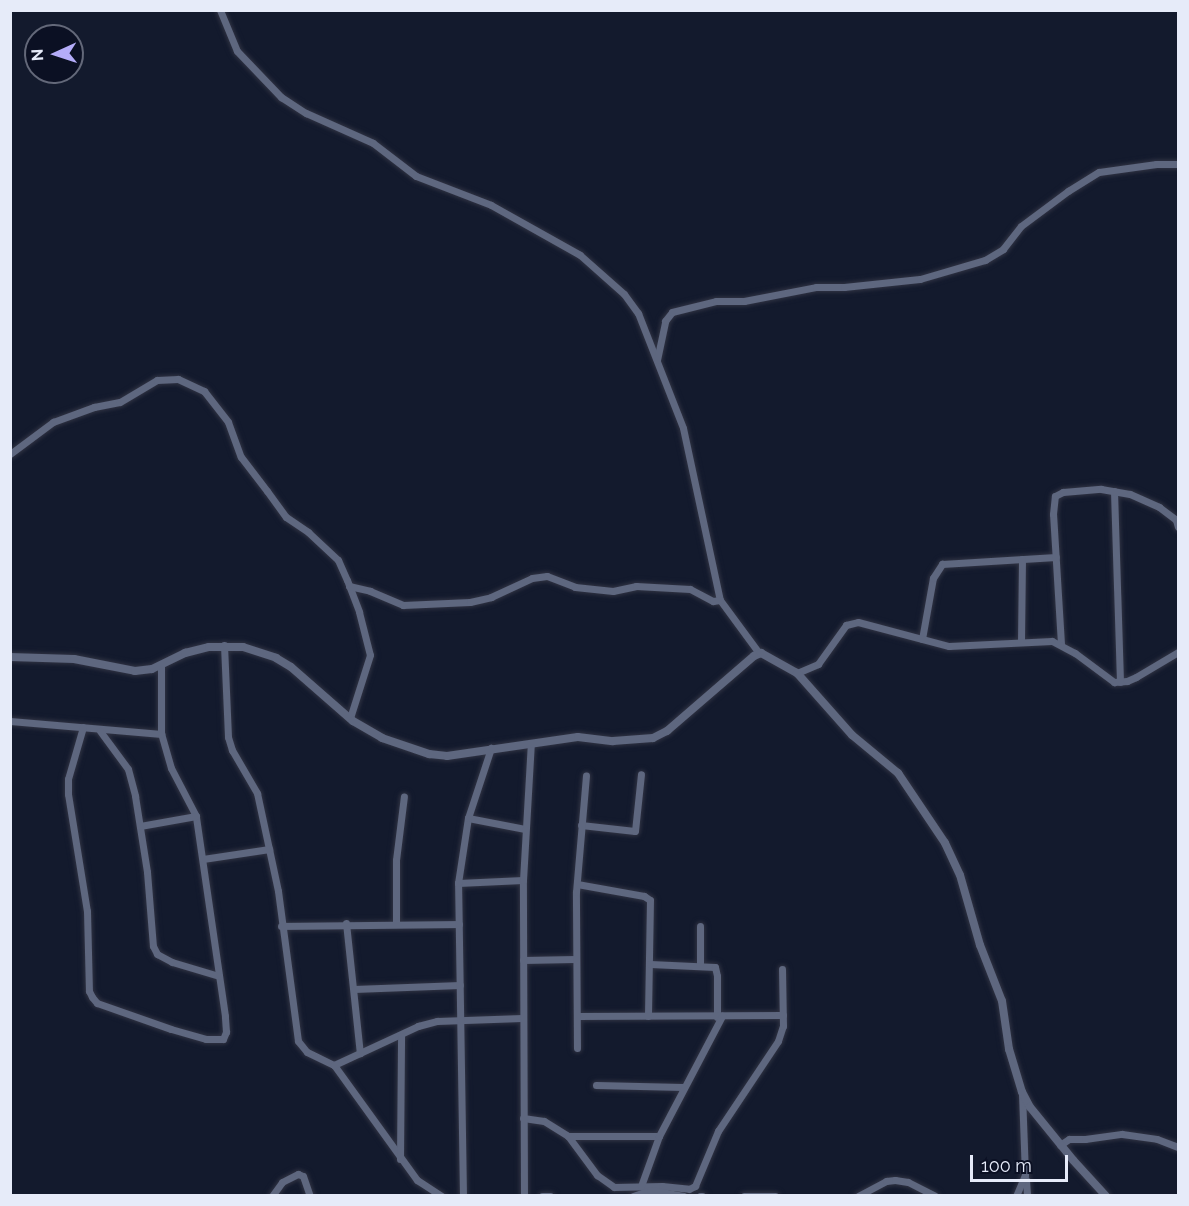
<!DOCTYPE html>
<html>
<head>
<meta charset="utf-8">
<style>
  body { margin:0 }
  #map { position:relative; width:1189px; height:1206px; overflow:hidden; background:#131a2d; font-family:Raleway,sans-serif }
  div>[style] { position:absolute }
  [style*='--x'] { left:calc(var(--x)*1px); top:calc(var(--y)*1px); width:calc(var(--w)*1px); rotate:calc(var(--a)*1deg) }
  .roads { filter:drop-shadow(0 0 2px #303343) drop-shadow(0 0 2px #303343) }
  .minor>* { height:7px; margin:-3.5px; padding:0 3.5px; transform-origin:3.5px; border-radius:3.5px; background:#5e677f }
  .tertiary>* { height:8px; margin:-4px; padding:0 4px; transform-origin:4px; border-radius:4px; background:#5e677f }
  span { translate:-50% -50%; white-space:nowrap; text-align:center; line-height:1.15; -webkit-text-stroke:4.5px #0b1023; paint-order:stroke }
  .frame { position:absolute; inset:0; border:12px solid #e6ebf9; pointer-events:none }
  .north { position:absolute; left:24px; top:24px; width:60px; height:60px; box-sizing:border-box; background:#0b1023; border:2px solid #636879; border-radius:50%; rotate:267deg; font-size:16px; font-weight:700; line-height:24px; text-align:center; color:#e6ebf9 }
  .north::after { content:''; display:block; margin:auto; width:21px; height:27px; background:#b4acf9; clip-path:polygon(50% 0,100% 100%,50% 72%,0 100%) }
  .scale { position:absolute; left:970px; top:1155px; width:98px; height:27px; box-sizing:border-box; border:3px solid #e6ebf9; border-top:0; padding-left:8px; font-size:18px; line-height:21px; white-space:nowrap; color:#e6ebf9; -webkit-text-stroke:4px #0b1023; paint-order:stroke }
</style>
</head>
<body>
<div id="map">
  <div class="roads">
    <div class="minor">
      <i style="--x:220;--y:10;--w:44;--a:67.5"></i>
      <i style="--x:237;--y:51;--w:64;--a:46.3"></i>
      <i style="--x:281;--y:97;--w:30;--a:33"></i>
      <i style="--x:306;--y:113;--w:73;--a:24.1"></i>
      <i style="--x:373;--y:143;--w:54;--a:37.5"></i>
      <i style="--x:416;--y:176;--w:80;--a:21.1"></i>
      <i style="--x:491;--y:205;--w:102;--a:29.3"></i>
      <i style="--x:580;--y:255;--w:59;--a:41.6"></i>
      <i style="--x:624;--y:294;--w:24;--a:54"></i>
      <i style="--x:638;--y:313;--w:123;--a:68.6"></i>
      <i style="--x:683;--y:428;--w:176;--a:77.9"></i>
      <i style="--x:720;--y:600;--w:66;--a:53.7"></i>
      <i style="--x:657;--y:360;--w:40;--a:-78"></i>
      <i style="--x:665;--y:321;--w:11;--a:-52"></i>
      <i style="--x:672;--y:312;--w:45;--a:-14"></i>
      <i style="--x:716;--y:301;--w:28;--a:0"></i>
      <i style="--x:744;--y:301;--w:73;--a:-11"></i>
      <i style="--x:816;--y:287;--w:28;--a:0"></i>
      <i style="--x:844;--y:287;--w:76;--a:-6"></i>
      <i style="--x:920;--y:279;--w:68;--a:-16.3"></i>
      <i style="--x:985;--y:260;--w:21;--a:-31"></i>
      <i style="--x:1003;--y:249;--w:29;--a:-52"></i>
      <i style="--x:1021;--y:226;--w:59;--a:-36.7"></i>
      <i style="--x:1068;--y:191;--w:36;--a:-32"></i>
      <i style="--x:1099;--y:172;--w:58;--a:-8"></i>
      <i style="--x:1156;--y:164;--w:22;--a:0"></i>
      <i style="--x:10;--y:454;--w:54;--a:-36.7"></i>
      <i style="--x:53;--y:422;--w:44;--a:-20.1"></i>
      <i style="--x:94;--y:407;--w:26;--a:-11"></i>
      <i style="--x:120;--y:402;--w:43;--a:-30.7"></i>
      <i style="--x:157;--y:380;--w:21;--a:-3"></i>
      <i style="--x:178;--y:379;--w:29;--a:25"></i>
      <i style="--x:204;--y:391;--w:39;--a:52"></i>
      <i style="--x:228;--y:422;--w:37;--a:70"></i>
      <i style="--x:241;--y:457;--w:43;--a:52.6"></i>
      <i style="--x:267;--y:491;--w:32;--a:54"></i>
      <i style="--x:286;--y:517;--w:27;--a:34"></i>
      <i style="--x:308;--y:532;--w:41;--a:43"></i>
      <i style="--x:338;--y:560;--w:22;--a:66"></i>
      <i style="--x:347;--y:580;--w:34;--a:69"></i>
      <i style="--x:359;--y:612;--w:44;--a:75.7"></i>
      <i style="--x:370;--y:655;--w:66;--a:107.6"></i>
      <i style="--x:1114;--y:491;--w:191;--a:88.2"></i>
      <i style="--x:349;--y:586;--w:22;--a:13"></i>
      <i style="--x:370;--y:591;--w:36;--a:23"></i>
      <i style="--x:403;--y:605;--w:67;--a:-2.6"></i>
      <i style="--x:470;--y:602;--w:22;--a:-13"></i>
      <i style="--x:491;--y:597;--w:45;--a:-24.9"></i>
      <i style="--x:532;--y:578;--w:15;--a:-8"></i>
      <i style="--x:547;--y:576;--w:30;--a:21"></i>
      <i style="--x:575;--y:587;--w:38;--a:6"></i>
      <i style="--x:613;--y:591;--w:24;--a:-12"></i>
      <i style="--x:636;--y:586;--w:54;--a:3.2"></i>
      <i style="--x:690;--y:589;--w:26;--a:28"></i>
      <i style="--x:713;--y:601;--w:7;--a:-8"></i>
      <i style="--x:922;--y:639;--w:62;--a:-79.8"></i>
      <i style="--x:933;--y:578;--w:17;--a:-57"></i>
      <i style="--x:942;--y:564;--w:114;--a:-3.5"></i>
      <i style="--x:1021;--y:641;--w:82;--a:-89.3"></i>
      <i style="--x:1061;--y:644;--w:130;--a:-93.5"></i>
      <i style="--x:1053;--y:514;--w:18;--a:-84"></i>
      <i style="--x:1055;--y:496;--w:9;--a:-27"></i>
      <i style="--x:1063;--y:492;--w:38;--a:-5"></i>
      <i style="--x:1101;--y:489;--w:29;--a:10"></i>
      <i style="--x:1130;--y:494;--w:32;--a:24"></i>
      <i style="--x:1159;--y:507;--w:21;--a:37"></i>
      <i style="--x:1176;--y:520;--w:7;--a:74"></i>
      <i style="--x:224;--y:645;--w:92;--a:87.5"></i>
      <i style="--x:228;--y:737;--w:14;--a:73"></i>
      <i style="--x:232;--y:750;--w:50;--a:59.8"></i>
      <i style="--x:257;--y:793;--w:100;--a:77.9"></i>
      <i style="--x:278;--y:891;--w:151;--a:82.4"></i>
      <i style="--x:298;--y:1041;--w:14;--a:51"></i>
      <i style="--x:307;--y:1052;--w:30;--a:26"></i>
      <i style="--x:334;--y:1065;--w:142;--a:54.2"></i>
      <i style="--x:417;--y:1180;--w:30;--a:33"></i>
      <i style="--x:797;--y:673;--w:23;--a:-23"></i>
      <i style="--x:818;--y:664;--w:48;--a:-54.3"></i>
      <i style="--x:846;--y:625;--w:12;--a:-14"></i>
      <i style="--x:858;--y:622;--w:94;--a:14.8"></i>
      <i style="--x:949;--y:646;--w:103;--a:-2.8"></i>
      <i style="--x:1052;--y:641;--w:26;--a:28"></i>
      <i style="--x:1075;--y:653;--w:49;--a:36.6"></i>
      <i style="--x:1114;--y:682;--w:13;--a:-4"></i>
      <i style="--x:1127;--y:681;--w:10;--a:-24"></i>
      <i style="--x:1136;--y:677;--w:49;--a:-30.8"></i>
      <i style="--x:10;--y:721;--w:152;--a:4.9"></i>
      <i style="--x:83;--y:727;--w:54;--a:106.1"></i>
      <i style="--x:68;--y:779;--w:15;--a:90"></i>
      <i style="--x:68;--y:794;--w:119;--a:80.8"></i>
      <i style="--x:87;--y:911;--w:80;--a:88.6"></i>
      <i style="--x:89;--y:991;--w:7;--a:63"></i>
      <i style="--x:92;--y:997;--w:8;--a:50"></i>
      <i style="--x:97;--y:1003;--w:78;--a:19.4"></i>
      <i style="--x:171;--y:1029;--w:36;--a:16"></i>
      <i style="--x:206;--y:1039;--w:17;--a:0"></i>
      <i style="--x:223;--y:1039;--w:8;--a:-67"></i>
      <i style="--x:226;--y:1032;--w:16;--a:-94"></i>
      <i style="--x:225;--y:1016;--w:202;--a:-98.3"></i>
      <i style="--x:196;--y:816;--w:54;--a:-117.5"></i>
      <i style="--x:171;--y:768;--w:35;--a:-106"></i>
      <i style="--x:161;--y:734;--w:70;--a:-90"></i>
      <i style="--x:100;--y:731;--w:47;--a:53.6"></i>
      <i style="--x:128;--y:769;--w:28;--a:75"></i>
      <i style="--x:135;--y:796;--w:77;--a:81"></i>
      <i style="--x:147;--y:872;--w:74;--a:85.4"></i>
      <i style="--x:153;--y:946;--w:9;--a:63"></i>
      <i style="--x:157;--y:954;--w:17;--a:28"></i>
      <i style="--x:172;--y:962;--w:49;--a:16.6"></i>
      <i style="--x:468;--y:818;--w:58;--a:10.9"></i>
      <i style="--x:581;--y:825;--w:54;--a:6.3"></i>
      <i style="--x:635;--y:831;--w:57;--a:-84"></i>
      <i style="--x:140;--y:826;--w:57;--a:-10.1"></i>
      <i style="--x:203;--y:859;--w:67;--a:-8.6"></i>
      <i style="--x:458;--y:883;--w:65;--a:-2.6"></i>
      <i style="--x:577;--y:884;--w:68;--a:10.2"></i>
      <i style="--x:644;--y:896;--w:7;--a:34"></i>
      <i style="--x:650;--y:900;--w:116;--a:91"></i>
      <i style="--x:346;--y:923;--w:131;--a:83.9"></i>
      <i style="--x:396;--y:923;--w:63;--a:-90"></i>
      <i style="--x:396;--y:860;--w:64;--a:-82.9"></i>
      <i style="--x:281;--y:926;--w:178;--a:-0.6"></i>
      <i style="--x:700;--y:926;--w:40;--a:90"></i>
      <i style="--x:523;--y:960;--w:52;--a:-1.1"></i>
      <i style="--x:650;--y:964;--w:65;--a:2.6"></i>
      <i style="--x:715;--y:967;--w:9;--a:77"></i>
      <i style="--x:717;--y:976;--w:41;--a:90"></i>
      <i style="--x:354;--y:989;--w:106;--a:-2.2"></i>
      <i style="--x:577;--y:1016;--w:206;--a:-0.3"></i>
      <i style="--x:577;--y:1048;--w:156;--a:-90.4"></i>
      <i style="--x:576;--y:892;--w:117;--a:-85.1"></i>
      <i style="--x:334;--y:1065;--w:93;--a:-24.9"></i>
      <i style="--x:418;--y:1026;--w:20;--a:-15"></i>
      <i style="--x:437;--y:1021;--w:85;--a:-2"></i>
      <i style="--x:596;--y:1085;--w:87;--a:1.3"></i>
      <i style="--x:523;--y:1118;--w:21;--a:8"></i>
      <i style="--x:544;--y:1121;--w:28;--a:32"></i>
      <i style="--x:568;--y:1136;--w:49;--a:53.4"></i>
      <i style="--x:597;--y:1175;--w:21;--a:35"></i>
      <i style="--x:614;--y:1187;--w:48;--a:-1.2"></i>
      <i style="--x:662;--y:1186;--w:27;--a:6"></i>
      <i style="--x:689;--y:1189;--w:7;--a:-27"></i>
      <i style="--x:695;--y:1186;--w:60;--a:-67.3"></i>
      <i style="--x:718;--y:1131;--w:108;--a:-56.3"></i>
      <i style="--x:778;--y:1041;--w:16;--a:-72"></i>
      <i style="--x:783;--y:1026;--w:57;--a:-91"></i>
      <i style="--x:568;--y:1136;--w:91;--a:0"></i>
      <i style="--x:1060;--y:1145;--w:11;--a:-34"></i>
      <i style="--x:1069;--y:1139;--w:16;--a:0"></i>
      <i style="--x:1085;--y:1139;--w:37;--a:-8"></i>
      <i style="--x:1122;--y:1134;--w:35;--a:8"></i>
      <i style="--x:1157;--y:1139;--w:22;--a:21"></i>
      <i style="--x:400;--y:1159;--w:123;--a:-89.5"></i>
      <i style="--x:1026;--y:1180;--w:16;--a:86"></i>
      <i style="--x:641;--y:1186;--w:53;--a:-70.2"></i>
      <i style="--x:659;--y:1136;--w:136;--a:-62.3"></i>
      <i style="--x:272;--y:1196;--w:17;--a:-54"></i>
      <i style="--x:282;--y:1182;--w:18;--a:-27"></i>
      <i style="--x:298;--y:1174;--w:5;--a:22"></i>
      <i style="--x:303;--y:1176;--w:21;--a:71"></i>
      <i style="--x:463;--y:1196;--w:313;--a:-90.9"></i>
      <i style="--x:458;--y:883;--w:66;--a:-81.3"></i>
      <i style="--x:468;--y:818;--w:74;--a:-71.8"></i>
      <i style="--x:524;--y:1196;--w:316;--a:-90.2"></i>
      <i style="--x:523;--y:880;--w:137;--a:-86.7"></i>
      <i style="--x:542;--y:1196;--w:8;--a:0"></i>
      <i style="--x:633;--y:1196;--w:18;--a:-19"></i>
      <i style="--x:650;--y:1190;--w:34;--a:10"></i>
      <i style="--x:700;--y:1196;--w:2;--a:0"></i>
      <i style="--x:744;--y:1196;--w:31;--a:0"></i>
      <i style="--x:858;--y:1196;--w:32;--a:-28"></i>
      <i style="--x:886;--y:1181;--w:9;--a:-6"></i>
      <i style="--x:895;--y:1180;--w:13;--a:9"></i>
      <i style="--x:908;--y:1182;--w:30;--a:27"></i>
      <i style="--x:1016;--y:1196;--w:23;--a:-67"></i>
      <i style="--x:1025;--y:1175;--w:83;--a:-92.1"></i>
    </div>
    <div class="tertiary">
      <i style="--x:10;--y:657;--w:64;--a:1.8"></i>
      <i style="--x:74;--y:659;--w:62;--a:11.1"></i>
      <i style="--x:135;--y:671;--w:17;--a:-7"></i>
      <i style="--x:152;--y:669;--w:37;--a:-26"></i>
      <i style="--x:185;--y:653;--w:25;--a:-14"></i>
      <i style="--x:209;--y:647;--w:34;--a:0"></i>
      <i style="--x:243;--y:647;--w:35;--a:18"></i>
      <i style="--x:276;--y:658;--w:17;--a:31"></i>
      <i style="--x:291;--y:667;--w:82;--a:41.1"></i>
      <i style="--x:353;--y:721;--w:34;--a:30"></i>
      <i style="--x:382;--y:738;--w:50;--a:18.8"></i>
      <i style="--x:429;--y:754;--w:18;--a:6"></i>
      <i style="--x:447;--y:756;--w:132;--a:-8.3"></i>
      <i style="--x:578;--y:737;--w:35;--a:7"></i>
      <i style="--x:613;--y:741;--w:40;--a:-4.3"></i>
      <i style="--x:653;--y:738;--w:16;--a:-27"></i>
      <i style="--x:667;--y:731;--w:115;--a:-40.8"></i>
      <i style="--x:754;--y:656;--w:8;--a:-23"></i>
      <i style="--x:761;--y:653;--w:41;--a:29.1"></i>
      <i style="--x:797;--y:673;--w:83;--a:48.4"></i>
      <i style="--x:852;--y:735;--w:60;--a:39.6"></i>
      <i style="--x:898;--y:773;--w:84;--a:56.1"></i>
      <i style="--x:945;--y:843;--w:35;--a:65"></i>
      <i style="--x:960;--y:875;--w:73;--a:74.1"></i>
      <i style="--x:980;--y:945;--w:60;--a:68.6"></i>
      <i style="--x:1002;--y:1001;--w:49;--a:81.7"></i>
      <i style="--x:1009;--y:1049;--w:45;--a:73.2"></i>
      <i style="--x:1022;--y:1092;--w:17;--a:62"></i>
      <i style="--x:1030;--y:1107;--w:68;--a:50.9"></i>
      <i style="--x:1073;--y:1160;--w:49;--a:47.5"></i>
    </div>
  </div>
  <div class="frame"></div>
  <div class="north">N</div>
  <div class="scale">100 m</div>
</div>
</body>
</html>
